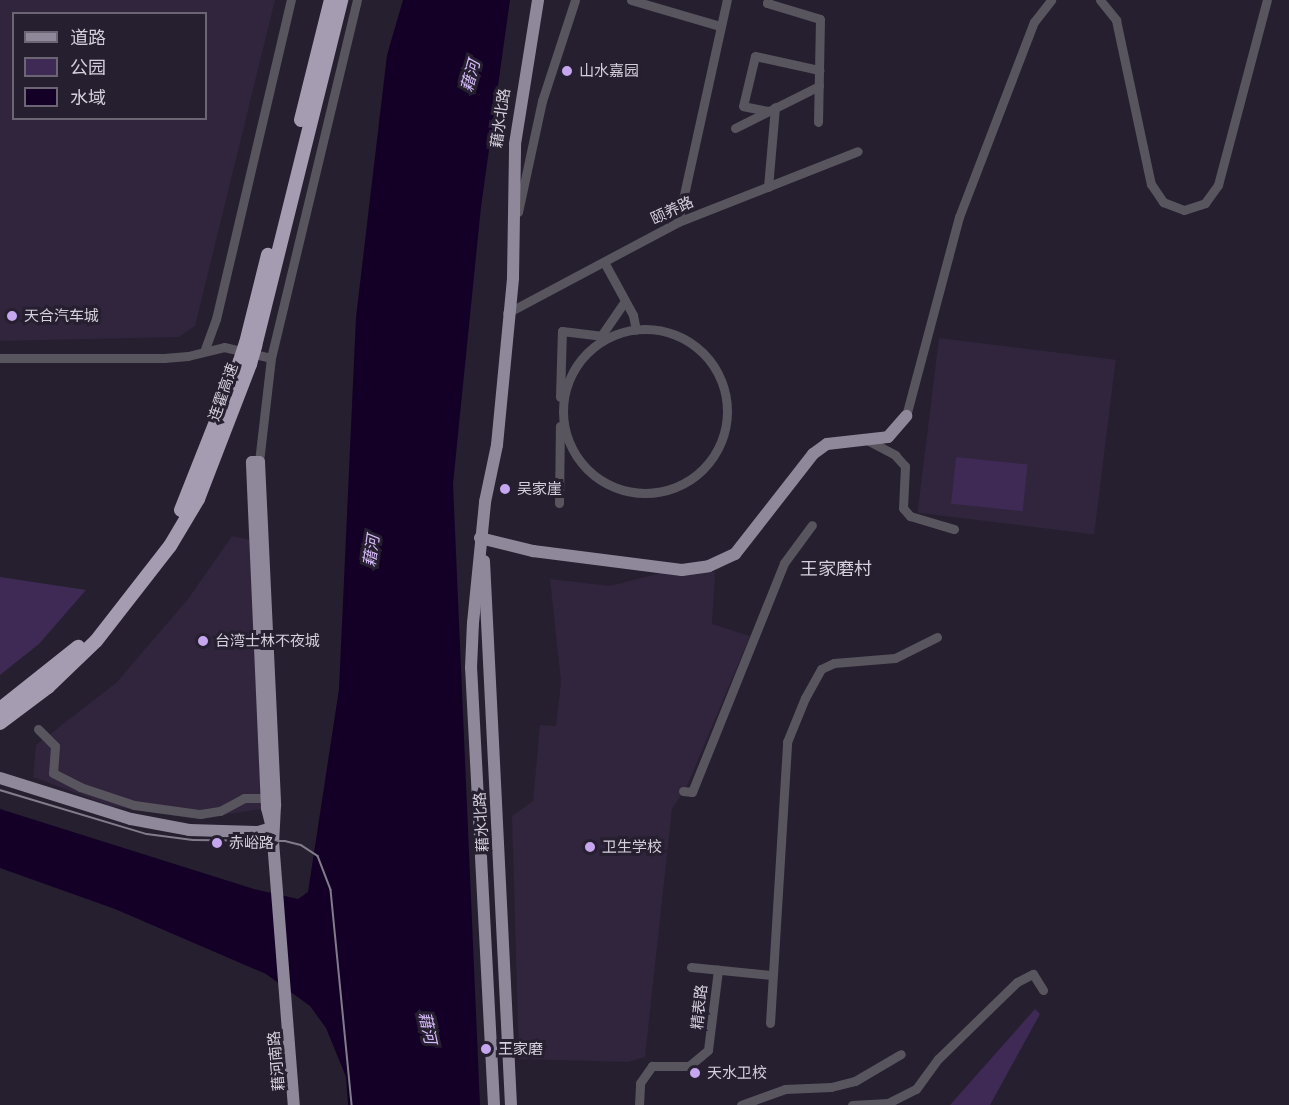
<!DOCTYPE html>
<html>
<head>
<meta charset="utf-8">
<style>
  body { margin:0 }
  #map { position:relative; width:1289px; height:1105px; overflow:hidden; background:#261f30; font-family:Poppins,"Noto Sans SC",sans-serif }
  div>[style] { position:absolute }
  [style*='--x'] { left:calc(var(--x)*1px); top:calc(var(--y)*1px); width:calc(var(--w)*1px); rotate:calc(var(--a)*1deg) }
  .built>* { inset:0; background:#30253c; transform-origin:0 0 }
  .green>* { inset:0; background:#3e2a54; transform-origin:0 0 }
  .water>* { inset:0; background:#140027 }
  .minor>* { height:9px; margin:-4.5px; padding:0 4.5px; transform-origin:4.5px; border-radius:4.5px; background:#59555e }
  .minor>.ring { margin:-4.5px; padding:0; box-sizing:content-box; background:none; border:9px solid #59555e; border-radius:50% }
  .major>* { height:12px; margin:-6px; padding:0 6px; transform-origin:6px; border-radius:6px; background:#8f889a }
  .highway>* { height:14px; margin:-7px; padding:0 7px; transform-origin:7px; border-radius:7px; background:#a59cb2 }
  .tram>* { height:1.5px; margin:-0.75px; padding:0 0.75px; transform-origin:0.75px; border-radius:0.75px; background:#827c8a }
  .highway-bridge>* { height:14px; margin:-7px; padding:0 7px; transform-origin:7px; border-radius:7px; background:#a59cb2 }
  .dots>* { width:16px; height:16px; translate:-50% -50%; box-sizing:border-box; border:3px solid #261f30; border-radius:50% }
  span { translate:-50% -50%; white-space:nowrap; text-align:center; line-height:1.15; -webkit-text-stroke:6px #261f30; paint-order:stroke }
  .poi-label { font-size:15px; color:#d4cfdb }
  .left { translate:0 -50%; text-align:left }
  .street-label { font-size:15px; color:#d4cfdb }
  .water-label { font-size:16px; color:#d6bbf9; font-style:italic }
  .quarter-label { font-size:18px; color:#d4cfdb }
  .legend { position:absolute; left:12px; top:12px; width:195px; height:108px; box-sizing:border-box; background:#261f30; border:2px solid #6c6574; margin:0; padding:8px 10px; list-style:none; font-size:18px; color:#d4cfdb }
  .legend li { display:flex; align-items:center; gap:12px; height:30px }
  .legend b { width:30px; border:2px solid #6c6574 }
</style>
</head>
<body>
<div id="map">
  <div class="built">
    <i style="clip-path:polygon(evenodd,0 0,275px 0,195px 326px,179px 337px,0 341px,0 0,14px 14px,206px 14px,206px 118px,14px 118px,14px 14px)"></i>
    <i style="left:939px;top:338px;width:178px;height:176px;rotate:7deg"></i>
    <i style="clip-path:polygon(232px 536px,250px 540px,261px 809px,197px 819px,111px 806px,33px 777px,36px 745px,116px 683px,188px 599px)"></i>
    <i style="clip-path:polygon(669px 571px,715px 572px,712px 624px,750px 636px,687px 786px,672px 809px,645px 1057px,628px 1062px,519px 1059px,512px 816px,533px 801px,540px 725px,556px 726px,561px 682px,550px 579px,610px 586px)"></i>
  </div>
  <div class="green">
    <i style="left:956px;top:457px;width:72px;height:47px;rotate:6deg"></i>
    <i style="clip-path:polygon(0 577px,86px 590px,39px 644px,0 675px)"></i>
    <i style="clip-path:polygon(1035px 1009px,1040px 1014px,990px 1105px,950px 1105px)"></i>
  </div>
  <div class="water">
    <i style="clip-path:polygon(403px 0,510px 0,481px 207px,453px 484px,480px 1105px,348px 1105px,346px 1077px,326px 1028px,310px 1006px,266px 974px,115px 909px,0 868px,0 809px,254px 889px,298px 899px,308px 892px,339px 689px,356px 317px,387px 55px)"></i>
  </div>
  <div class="minor">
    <i style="--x:631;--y:0;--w:93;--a:16.3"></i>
    <i style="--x:768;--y:0;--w:3;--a:108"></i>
    <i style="--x:767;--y:3;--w:55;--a:16.8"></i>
    <i style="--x:820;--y:19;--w:103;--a:91.1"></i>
    <i style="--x:1100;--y:0;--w:26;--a:51"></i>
    <i style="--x:1116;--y:20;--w:168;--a:78"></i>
    <i style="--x:1151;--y:184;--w:22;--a:56"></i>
    <i style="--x:1163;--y:202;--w:22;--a:21"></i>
    <i style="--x:1184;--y:210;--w:22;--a:-18"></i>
    <i style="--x:1205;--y:203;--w:22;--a:-54"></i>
    <i style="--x:1218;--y:185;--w:191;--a:-75.2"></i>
    <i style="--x:768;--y:111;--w:25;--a:-169"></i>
    <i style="--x:743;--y:106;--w:51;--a:-76.5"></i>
    <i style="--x:755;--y:56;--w:66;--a:12.3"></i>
    <i style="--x:735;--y:128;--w:94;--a:-26.6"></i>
    <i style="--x:768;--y:187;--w:80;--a:-85"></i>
    <i style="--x:518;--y:212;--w:114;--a:-77.8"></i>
    <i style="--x:542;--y:101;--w:106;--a:-71.9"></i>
    <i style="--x:678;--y:222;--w:227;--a:-77.6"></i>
    <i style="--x:604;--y:262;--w:60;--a:61.3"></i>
    <i style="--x:633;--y:315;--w:15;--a:79"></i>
    <i style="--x:507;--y:313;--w:194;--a:-28"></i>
    <i style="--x:678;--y:222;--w:193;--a:-21.5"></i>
    <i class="ring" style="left:563px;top:329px;width:155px;height:155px"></i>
    <i style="--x:205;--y:349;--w:32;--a:-70"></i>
    <i style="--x:216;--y:319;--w:328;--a:-76.8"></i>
    <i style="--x:0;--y:358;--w:164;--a:0"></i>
    <i style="--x:164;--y:358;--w:24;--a:-5"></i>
    <i style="--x:188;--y:356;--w:37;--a:-14"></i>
    <i style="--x:224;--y:347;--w:48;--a:13.2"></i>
    <i style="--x:271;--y:358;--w:105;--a:96.6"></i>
    <i style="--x:271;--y:358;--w:368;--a:-76.5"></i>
    <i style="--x:560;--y:397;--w:66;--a:-88.3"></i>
    <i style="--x:562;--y:331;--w:39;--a:7"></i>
    <i style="--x:601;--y:336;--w:42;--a:-55.6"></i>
    <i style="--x:906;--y:416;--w:206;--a:-75.1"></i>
    <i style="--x:959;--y:217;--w:209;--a:-69"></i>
    <i style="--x:1034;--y:22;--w:28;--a:-52"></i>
    <i style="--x:869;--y:441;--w:30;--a:28"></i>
    <i style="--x:895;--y:455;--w:15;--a:48"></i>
    <i style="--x:905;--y:466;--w:42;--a:92.7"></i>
    <i style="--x:903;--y:508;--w:11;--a:49"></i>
    <i style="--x:910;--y:516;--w:46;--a:16.5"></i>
    <i style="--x:559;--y:503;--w:77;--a:-89.3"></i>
    <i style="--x:38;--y:729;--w:24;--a:45"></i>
    <i style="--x:55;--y:746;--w:27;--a:94"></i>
    <i style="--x:53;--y:773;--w:30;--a:27"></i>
    <i style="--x:80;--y:787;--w:57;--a:18.4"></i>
    <i style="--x:134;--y:805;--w:67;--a:7.8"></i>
    <i style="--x:200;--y:814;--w:20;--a:-9"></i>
    <i style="--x:220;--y:811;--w:27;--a:-28"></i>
    <i style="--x:244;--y:798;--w:22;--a:0"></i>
    <i style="--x:683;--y:791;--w:9;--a:6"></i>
    <i style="--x:692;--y:792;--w:247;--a:-68.1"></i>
    <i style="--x:784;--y:563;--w:47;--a:-53.6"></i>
    <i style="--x:691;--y:967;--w:80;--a:5.7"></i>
    <i style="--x:770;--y:1023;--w:282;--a:-86.5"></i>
    <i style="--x:787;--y:742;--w:48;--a:-67.8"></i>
    <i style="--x:805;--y:698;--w:33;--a:-61"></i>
    <i style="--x:821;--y:669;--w:14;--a:-25"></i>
    <i style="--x:834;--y:663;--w:61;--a:-4.7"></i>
    <i style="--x:895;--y:658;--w:47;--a:-26.6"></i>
    <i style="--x:639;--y:1105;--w:22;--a:-87"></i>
    <i style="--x:640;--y:1083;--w:21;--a:-55"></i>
    <i style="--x:652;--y:1066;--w:37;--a:0"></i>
    <i style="--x:689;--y:1066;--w:25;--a:-40"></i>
    <i style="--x:708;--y:1050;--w:81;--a:-82.9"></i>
    <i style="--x:741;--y:1105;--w:47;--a:-20"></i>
    <i style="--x:785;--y:1089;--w:46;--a:-2.5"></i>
    <i style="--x:831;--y:1087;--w:25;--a:-14"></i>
    <i style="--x:855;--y:1081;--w:53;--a:-30.4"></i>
    <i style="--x:852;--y:1105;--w:36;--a:-3"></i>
    <i style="--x:888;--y:1103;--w:31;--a:-27"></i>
    <i style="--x:916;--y:1089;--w:37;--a:-54"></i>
    <i style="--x:938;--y:1059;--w:110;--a:-44.3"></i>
    <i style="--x:1017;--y:982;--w:18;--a:-27"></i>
    <i style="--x:1033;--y:974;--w:19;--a:58"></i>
  </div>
  <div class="major">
    <i style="--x:480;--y:538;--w:55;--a:13.8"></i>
    <i style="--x:533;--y:551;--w:150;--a:7.3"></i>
    <i style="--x:682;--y:570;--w:27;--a:-8"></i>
    <i style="--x:709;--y:566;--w:29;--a:-25"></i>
    <i style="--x:735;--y:554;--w:127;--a:-52"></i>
    <i style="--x:813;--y:454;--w:17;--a:-36"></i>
    <i style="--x:827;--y:444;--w:61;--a:-6.5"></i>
    <i style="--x:888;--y:437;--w:28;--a:-49"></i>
    <i style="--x:484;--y:561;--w:545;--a:87.16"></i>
    <i style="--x:0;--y:778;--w:137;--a:17.4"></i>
    <i style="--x:131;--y:819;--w:59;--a:10.7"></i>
    <i style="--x:189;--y:830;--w:69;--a:1.7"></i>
    <i style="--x:258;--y:832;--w:15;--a:-16"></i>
    <i style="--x:272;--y:828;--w:21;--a:-104"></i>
    <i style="--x:267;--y:808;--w:346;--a:-92.5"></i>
    <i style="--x:252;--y:462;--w:7;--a:0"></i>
    <i style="--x:259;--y:462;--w:344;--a:87.3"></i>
    <i style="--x:275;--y:806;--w:35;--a:93"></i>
    <i style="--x:273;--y:841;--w:265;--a:85.5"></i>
    <i style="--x:494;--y:1105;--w:438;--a:-93"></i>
    <i style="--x:471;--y:668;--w:45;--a:-87.5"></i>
    <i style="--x:473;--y:623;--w:122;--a:-84.3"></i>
    <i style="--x:485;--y:502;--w:58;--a:-78.1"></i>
    <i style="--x:497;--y:445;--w:168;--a:-84.5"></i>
    <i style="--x:513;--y:278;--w:134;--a:-89.1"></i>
    <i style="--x:515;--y:144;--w:146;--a:-80.9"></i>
  </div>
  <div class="highway">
    <i style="--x:301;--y:120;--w:124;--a:-76"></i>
    <i style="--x:246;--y:343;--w:91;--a:-76"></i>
    <i style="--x:255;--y:346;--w:357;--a:-76"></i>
    <i style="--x:181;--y:510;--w:160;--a:-68.4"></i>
    <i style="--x:0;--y:709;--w:100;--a:-38.5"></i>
    <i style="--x:0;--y:723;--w:60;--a:-36.9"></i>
    <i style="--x:48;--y:687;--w:66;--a:-43.8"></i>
    <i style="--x:96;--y:641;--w:120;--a:-52.1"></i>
    <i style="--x:170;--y:546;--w:55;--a:-59.2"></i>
    <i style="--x:198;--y:499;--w:145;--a:-68.9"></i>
  </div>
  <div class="tram">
    <i style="--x:0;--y:790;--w:153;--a:16.7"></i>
    <i style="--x:147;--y:834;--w:46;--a:7.4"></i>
    <i style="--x:193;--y:840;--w:92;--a:0.6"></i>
    <i style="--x:285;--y:841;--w:16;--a:14"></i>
    <i style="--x:301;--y:845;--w:20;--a:33"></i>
    <i style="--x:318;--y:856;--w:36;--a:69"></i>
    <i style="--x:331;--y:890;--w:216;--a:84.4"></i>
  </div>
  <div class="highway-bridge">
    <i style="--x:240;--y:361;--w:19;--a:-72"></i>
    <i style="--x:250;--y:364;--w:19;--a:-74"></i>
  </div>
  <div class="dots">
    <i style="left:567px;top:71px;background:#c7a6f0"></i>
    <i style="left:12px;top:316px;background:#c7a6f0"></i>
    <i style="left:505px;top:489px;background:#c7a6f0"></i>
    <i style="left:203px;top:641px;background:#c7a6f0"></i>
    <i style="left:217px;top:843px;background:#c7a6f0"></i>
    <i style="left:590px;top:847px;background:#c7a6f0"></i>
    <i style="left:486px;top:1049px;background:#c7a6f0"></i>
    <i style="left:695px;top:1073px;background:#c7a6f0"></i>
  </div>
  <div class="poi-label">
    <span class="left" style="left:579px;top:71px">山水嘉园</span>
    <span class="left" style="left:24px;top:316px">天合汽车城</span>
    <span class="left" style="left:517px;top:489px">吴家崖</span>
    <span class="left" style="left:215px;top:641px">台湾士林不夜城</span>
    <span class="left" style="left:229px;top:843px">赤峪路</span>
    <span class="left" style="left:602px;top:847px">卫生学校</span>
    <span class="left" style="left:498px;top:1049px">王家磨</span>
    <span class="left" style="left:707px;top:1073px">天水卫校</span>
  </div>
  <div class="street-label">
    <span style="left:500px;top:118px;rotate:-82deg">藉水北路</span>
    <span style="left:672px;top:210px;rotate:-25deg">颐养路</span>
    <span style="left:223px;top:392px;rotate:-71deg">连霍高速</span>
    <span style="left:481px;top:822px;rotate:-93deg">藉水北路</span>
    <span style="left:699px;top:1007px;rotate:-84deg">精表路</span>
    <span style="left:276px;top:1061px;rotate:-95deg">藉河南路</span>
  </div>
  <div class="water-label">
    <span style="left:471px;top:76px;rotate:-75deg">藉河</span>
    <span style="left:372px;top:551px;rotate:-82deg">藉河</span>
    <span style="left:427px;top:1028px;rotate:78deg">藉河</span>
  </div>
  <div class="quarter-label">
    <span style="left:836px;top:569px">王家磨村</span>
  </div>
  <ul class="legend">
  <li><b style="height:8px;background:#8f889a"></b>道路</li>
  <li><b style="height:16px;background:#3e2a54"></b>公园</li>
  <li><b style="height:16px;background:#140027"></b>水域</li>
  </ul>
</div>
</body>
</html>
